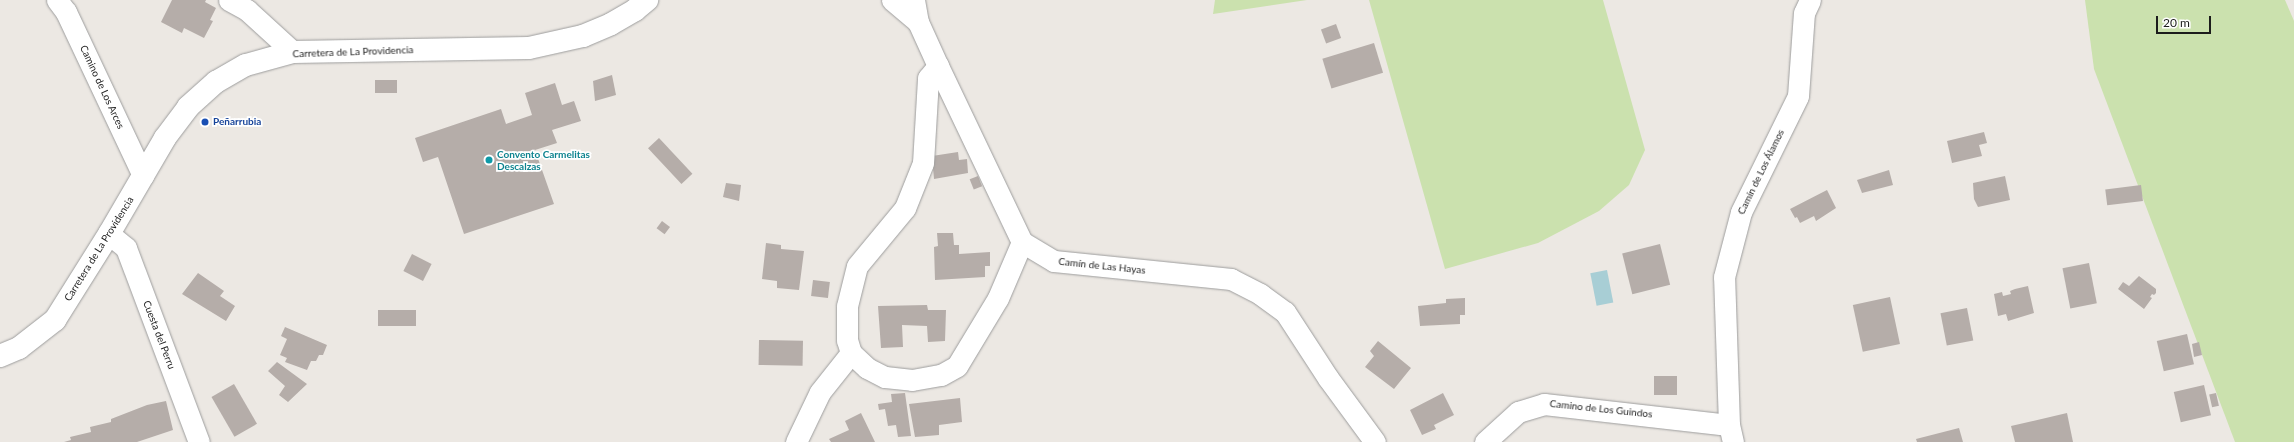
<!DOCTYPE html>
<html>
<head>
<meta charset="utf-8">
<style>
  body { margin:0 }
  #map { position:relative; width:2294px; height:442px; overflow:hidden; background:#ece8e3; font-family:Lato,sans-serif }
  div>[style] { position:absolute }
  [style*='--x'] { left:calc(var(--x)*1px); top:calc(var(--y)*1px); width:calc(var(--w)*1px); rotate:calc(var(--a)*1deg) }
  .grass>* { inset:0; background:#cbe1ae }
  .water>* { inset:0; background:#a8ced5; transform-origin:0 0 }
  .building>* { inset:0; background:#b5ada9; transform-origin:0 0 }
  .roads { filter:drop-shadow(0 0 1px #9d9d9d) drop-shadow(0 0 1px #9d9d9d) }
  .minor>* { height:21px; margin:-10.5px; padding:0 10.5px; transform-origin:10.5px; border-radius:10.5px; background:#fff }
  .tertiary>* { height:22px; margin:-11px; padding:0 11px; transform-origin:11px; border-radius:11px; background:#fff }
  .dots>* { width:11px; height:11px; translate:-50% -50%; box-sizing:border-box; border:2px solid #fff; border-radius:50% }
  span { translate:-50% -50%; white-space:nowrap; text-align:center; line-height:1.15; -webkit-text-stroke:3.5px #fff; paint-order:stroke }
  .street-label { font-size:10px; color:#1c1c1c }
  .transit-label { font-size:10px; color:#164399; font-weight:700 }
  .left { translate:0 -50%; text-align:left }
  .culture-label { font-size:10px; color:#0d838f; font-weight:700 }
  .scale { position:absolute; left:2156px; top:16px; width:55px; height:18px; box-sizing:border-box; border:2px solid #1c1c1c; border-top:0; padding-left:5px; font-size:12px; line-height:14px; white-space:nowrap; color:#1c1c1c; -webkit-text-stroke:3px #fff; paint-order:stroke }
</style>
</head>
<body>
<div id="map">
  <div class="grass">
    <i style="clip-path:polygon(1215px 0,1307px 0,1213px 14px)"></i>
    <i style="clip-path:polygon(1369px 0,1603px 0,1645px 150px,1629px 185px,1599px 211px,1538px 243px,1445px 269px)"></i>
    <i style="clip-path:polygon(2085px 0,2285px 0,2294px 21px,2294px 442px,2235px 442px,2094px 69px)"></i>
  </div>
  <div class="water">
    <i style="left:1607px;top:270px;width:33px;height:17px;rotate:79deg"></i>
  </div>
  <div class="building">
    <i style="clip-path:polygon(172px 0,206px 0,205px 2px,216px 8px,210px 20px,213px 21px,204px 38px,184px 28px,182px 33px,161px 22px)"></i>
    <i style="left:1336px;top:24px;width:15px;height:16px;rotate:70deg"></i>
    <i style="left:1374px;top:43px;width:31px;height:54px;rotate:73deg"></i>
    <i style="clip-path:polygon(612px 75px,616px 95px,595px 101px,593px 81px)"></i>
    <i style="left:397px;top:80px;width:13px;height:22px;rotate:90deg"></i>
    <i style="clip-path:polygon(555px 83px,562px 105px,574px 101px,581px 121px,552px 130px,557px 143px,535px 150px,554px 204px,464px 234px,438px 157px,423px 162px,415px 138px,501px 109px,506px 124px,532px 115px,525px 93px)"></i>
    <i style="clip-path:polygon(1984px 132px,1987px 143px,1979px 145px,1982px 156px,1952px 163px,1947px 141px)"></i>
    <i style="left:659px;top:138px;width:49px;height:15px;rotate:47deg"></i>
    <i style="clip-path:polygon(958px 152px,959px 160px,967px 159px,968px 173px,934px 179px,932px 156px)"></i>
    <i style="clip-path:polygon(1889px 170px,1893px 185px,1862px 193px,1857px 180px)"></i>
    <i style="left:978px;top:176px;width:11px;height:9px;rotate:68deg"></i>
    <i style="clip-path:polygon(2005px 176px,2010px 200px,1978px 207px,1974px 199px,1973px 183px)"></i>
    <i style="clip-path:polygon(726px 183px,741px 185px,739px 201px,723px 197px)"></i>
    <i style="left:2141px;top:185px;width:16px;height:36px;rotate:83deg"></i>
    <i style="clip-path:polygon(1827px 190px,1836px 208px,1816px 221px,1814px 216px,1800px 223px,1797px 217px,1795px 218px,1790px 209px)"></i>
    <i style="left:662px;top:221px;width:10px;height:9px;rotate:37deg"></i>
    <i style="clip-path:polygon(937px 233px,953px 233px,954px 245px,959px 245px,959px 254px,990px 252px,990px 266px,985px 266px,985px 277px,935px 280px,934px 247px,938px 246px)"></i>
    <i style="clip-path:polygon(766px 243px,781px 245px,781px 249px,804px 251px,799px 290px,777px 288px,777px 281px,762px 279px)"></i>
    <i style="left:1660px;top:244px;width:42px;height:39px;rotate:76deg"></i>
    <i style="left:412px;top:254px;width:22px;height:19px;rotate:27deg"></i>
    <i style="left:2089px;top:263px;width:41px;height:27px;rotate:79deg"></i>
    <i style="clip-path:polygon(198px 273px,224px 291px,220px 296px,235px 306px,226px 321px,182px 294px)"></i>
    <i style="clip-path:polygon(2139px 276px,2156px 289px,2156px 293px,2154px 295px,2152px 294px,2150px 297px,2152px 298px,2144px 309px,2118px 289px,2123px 282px,2129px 286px)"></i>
    <i style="left:813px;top:280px;width:17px;height:16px;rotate:7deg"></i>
    <i style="clip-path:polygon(2028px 286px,2034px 313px,2008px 321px,2006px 314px,1998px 316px,1994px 294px,2002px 292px,2003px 296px,2011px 294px,2010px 291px,2015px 289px)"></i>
    <i style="left:1890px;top:297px;width:48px;height:38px;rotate:78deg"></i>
    <i style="clip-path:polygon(1465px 298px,1465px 315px,1460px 315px,1460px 324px,1420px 326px,1418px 306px,1446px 303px,1446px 299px)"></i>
    <i style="clip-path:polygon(927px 305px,928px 310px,946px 310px,945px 341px,928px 342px,927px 326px,902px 325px,903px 347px,881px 348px,878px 306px)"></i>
    <i style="left:1967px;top:308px;width:33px;height:27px;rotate:79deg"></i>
    <i style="left:378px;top:310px;width:38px;height:16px"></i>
    <i style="clip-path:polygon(285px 327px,327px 345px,323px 355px,319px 355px,316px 361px,311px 361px,307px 370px,285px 362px,287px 358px,280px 355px,287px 339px,281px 336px)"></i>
    <i style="left:2187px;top:334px;width:31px;height:31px;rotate:77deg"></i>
    <i style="left:759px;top:340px;width:44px;height:25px;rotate:1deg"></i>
    <i style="clip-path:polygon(1378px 341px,1411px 368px,1394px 389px,1365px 367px,1374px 356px,1370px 351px)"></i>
    <i style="clip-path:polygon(2199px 342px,2202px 355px,2194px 357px,2192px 344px)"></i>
    <i style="clip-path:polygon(277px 362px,307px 384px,288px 402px,279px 395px,285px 386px,268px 371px)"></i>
    <i style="left:1677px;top:376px;width:19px;height:23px;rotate:90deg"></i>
    <i style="left:234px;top:384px;width:46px;height:26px;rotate:60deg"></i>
    <i style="left:2204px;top:385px;width:31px;height:31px;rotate:77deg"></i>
    <i style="clip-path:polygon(905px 393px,911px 436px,898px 437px,896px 425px,888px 426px,885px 409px,879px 410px,878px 404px,892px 402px,891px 394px)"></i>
    <i style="clip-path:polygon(1443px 393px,1454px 415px,1434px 425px,1436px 429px,1422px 435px,1410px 410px)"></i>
    <i style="left:2216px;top:393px;width:13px;height:7px;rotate:77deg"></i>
    <i style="clip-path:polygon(960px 398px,962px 422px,939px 425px,939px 435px,915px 437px,909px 404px)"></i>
    <i style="clip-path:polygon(166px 401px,173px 430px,137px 442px,64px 442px,71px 440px,70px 437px,91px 432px,90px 427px,111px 422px,111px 419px,147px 405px,153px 423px,147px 405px)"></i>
    <i style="clip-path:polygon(861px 413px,875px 442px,831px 442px,829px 439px,849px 430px,845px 421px)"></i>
    <i style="clip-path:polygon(2067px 413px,2073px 442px,2015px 442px,2011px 426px)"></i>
    <i style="clip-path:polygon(1959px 428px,1963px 442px,1917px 442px,1916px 439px)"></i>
  </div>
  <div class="roads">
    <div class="minor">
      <i style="--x:57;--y:0;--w:15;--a:53"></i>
      <i style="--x:66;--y:12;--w:181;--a:64.8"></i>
      <i style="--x:229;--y:0;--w:21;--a:29"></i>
      <i style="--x:247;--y:10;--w:62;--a:42.4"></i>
      <i style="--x:892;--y:0;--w:34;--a:40"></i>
      <i style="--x:914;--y:0;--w:22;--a:80"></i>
      <i style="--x:918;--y:22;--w:48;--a:65.6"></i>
      <i style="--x:938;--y:66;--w:195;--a:64.5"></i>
      <i style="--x:1022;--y:242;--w:37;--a:31"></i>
      <i style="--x:1054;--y:261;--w:178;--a:5.8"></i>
      <i style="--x:1231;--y:279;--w:33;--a:27"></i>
      <i style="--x:1260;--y:294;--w:31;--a:36"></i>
      <i style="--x:1285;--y:312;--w:79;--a:56.9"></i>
      <i style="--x:1328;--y:378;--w:79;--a:53.7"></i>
      <i style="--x:109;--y:234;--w:22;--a:39"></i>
      <i style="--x:126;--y:248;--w:207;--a:69.4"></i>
      <i style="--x:851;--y:353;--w:22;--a:43"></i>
      <i style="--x:867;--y:368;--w:20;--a:27"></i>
      <i style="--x:885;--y:377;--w:27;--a:6"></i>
      <i style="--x:912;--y:380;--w:29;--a:-10"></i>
      <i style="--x:941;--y:375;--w:18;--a:-29"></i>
      <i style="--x:957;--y:366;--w:79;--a:-58.9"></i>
      <i style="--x:998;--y:298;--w:61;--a:-66.8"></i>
      <i style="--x:796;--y:442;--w:55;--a:-64.4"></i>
      <i style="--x:820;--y:392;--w:50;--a:-51.5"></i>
      <i style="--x:851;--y:353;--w:14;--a:-107"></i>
      <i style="--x:847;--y:340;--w:34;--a:-90"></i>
      <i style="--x:847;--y:306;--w:41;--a:-76"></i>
      <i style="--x:857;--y:266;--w:75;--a:-50.4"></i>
      <i style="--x:905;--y:208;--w:48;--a:-68.2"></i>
      <i style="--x:923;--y:163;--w:85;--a:-86.6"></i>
      <i style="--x:928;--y:78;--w:16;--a:-50"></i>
      <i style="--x:1485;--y:442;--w:45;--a:-42.3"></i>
      <i style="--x:1518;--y:412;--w:27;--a:-17"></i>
      <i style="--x:1544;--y:404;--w:186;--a:6.5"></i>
      <i style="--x:1733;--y:442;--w:17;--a:-103"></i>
      <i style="--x:1729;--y:425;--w:148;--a:-91.9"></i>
      <i style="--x:1724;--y:277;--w:67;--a:-75.3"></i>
      <i style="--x:1741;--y:212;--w:129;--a:-63.8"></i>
      <i style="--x:1798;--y:96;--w:83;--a:-85.9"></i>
      <i style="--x:1804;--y:13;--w:14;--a:-65"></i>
    </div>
    <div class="tertiary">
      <i style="--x:0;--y:356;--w:21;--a:-23"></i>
      <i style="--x:19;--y:348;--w:46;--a:-37.9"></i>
      <i style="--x:55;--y:320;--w:102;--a:-57.9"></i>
      <i style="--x:109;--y:234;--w:111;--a:-59.7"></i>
      <i style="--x:165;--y:138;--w:39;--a:-53"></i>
      <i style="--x:188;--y:107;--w:38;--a:-42"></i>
      <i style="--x:216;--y:82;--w:34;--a:-30"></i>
      <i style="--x:246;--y:65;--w:49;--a:-15.5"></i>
      <i style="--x:293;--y:52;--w:236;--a:-1"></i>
      <i style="--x:529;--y:48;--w:55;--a:-12.5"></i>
      <i style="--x:583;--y:36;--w:30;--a:-23"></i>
      <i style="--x:611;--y:24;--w:28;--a:-30"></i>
      <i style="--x:635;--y:10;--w:16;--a:-40"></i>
    </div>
  </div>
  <div class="dots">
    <i style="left:205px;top:122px;background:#1a4fb4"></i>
    <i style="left:489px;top:160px;background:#0f9aa8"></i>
  </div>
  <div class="street-label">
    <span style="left:353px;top:52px;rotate:-2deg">Carretera de La Providencia</span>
    <span style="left:102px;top:87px;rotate:65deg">Camino de Los Arces</span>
    <span style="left:1761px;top:172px;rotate:-64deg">Camín de Los Álamos</span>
    <span style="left:99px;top:249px;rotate:-58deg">Carretera de La Providencia</span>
    <span style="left:1102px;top:266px;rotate:6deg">Camín de Las Hayas</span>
    <span style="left:159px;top:335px;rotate:69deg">Cuesta del Perru</span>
    <span style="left:1601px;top:409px;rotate:6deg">Camino de Los Guindos</span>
  </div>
  <div class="transit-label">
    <span class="left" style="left:213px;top:122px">Peñarrubia</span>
  </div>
  <div class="culture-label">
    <span class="left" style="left:497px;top:160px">Convento Carmelitas<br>Descalzas</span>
  </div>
  <div class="scale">20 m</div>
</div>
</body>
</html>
